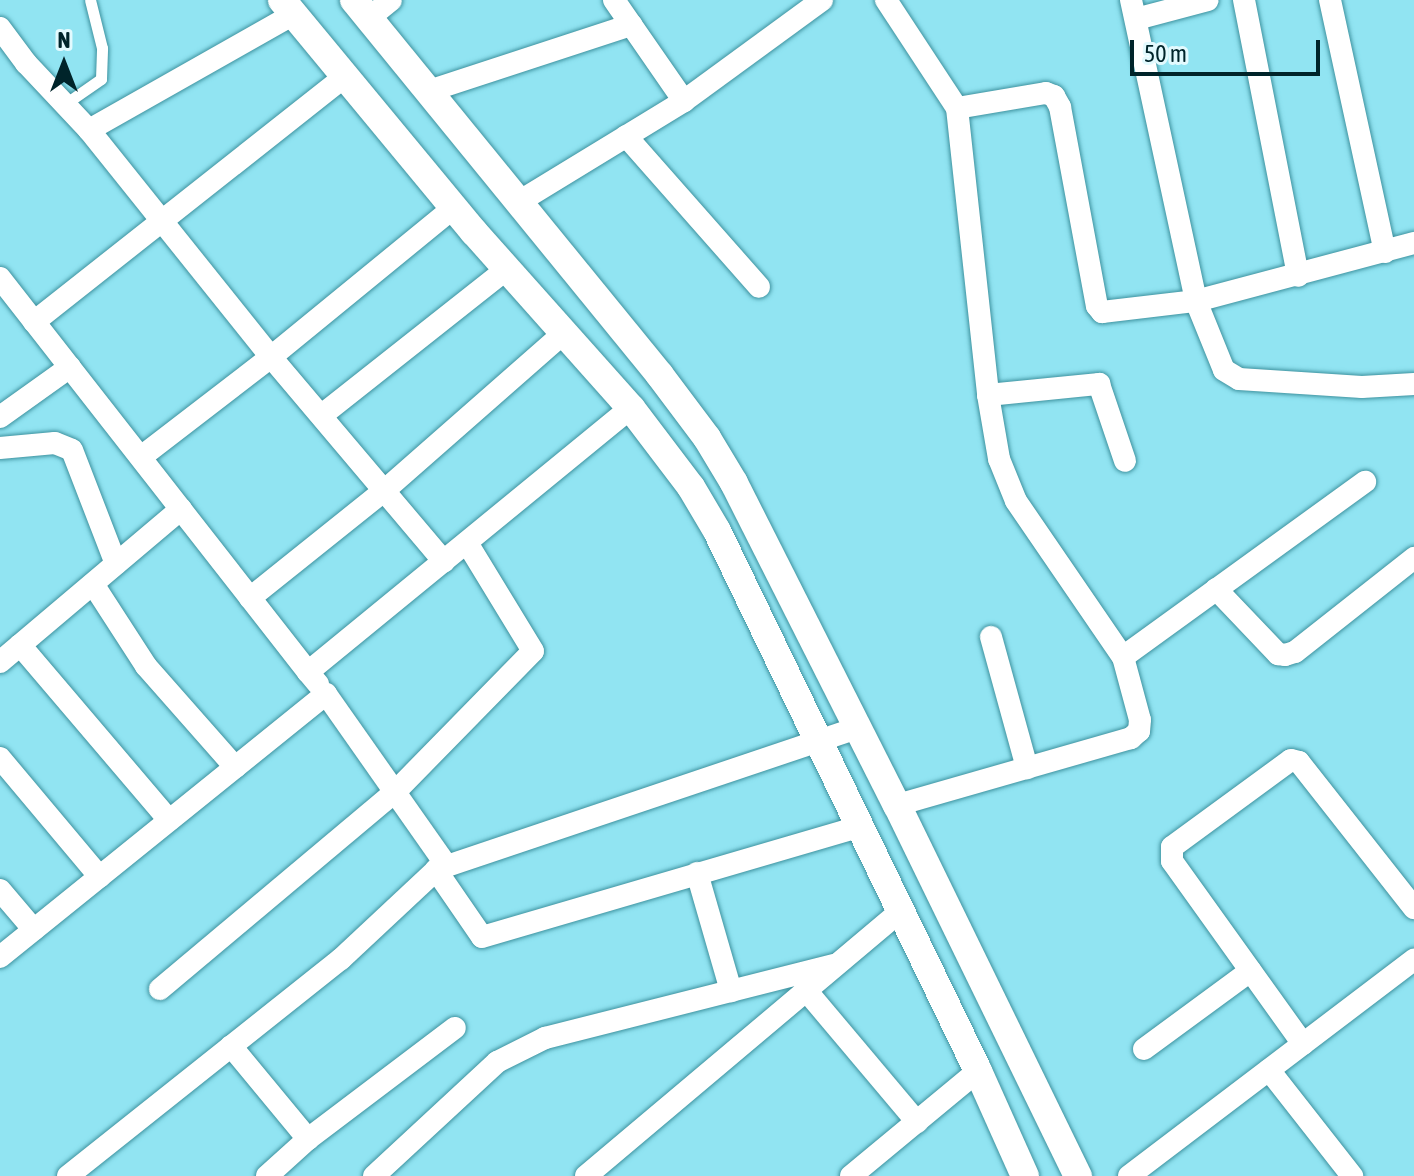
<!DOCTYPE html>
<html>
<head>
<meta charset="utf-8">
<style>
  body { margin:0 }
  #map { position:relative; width:1414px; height:1176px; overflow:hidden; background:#91e4f2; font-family:"Asap Condensed",sans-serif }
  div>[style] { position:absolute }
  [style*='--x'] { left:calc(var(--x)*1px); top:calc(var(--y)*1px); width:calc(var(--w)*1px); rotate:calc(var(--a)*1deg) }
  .roads { filter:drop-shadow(0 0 2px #3e929f) drop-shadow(0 0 2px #3e929f) }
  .service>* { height:11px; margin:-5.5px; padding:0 5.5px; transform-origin:5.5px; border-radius:5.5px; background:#fff }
  .minor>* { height:22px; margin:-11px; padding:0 11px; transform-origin:11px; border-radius:11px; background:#fff }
  .tertiary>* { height:28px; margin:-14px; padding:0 14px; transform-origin:14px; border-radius:14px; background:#fff }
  span { translate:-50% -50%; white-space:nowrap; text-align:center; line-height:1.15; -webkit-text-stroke:6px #e3fafe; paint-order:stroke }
  .north { position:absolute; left:24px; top:24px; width:80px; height:80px; -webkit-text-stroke:6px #e3fafe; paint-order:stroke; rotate:0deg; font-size:22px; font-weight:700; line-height:32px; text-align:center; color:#00242a }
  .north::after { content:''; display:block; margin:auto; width:28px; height:36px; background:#00242a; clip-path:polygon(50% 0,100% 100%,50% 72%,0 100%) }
  .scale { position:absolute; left:1130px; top:40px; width:190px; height:36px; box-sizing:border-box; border:4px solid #00242a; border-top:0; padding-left:10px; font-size:24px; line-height:28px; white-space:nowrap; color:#00242a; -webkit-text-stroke:6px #e3fafe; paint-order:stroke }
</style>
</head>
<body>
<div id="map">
  <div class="roads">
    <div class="service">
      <i style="--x:65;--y:104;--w:44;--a:-34.8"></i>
      <i style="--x:101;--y:79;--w:31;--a:-88"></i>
      <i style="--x:102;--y:48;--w:49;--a:-104"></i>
    </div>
    <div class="minor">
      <i style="--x:614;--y:0;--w:123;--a:55.3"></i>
      <i style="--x:886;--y:0;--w:129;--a:56.7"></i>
      <i style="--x:957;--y:108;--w:289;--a:83.8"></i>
      <i style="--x:988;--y:395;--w:65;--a:80.2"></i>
      <i style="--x:999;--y:459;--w:45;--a:68"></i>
      <i style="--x:1016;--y:501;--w:189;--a:55.6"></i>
      <i style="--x:1123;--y:657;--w:65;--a:74.9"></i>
      <i style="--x:1140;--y:720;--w:11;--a:95"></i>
      <i style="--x:1139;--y:731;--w:11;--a:139"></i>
      <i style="--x:1131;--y:738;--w:243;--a:164"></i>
      <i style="--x:1131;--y:0;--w:308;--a:77.8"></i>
      <i style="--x:1196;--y:301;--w:226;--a:-14.9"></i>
      <i style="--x:1244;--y:0;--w:281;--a:78.9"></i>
      <i style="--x:1330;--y:0;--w:258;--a:77.7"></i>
      <i style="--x:369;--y:18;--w:28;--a:-39"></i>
      <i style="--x:1136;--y:19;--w:74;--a:-14.8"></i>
      <i style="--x:0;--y:28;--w:44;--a:53.4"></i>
      <i style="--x:26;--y:63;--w:92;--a:46.8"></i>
      <i style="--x:89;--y:130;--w:236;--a:-29.5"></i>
      <i style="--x:429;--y:91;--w:213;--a:-18.1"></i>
      <i style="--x:957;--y:108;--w:90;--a:-9.6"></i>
      <i style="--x:1046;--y:93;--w:9;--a:21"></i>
      <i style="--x:1054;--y:96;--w:13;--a:61"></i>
      <i style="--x:1060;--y:107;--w:202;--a:79.5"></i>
      <i style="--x:1097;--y:306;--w:8;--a:50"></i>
      <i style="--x:1102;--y:312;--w:95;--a:-6.7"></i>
      <i style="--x:1196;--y:301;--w:74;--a:67.9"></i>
      <i style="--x:1224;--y:370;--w:17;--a:31"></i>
      <i style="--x:1239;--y:379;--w:123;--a:3.7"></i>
      <i style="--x:1362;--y:387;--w:52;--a:-3.3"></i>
      <i style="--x:89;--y:130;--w:291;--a:51.3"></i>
      <i style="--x:271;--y:357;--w:268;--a:49.8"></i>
      <i style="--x:626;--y:136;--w:201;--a:48.6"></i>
      <i style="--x:517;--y:203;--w:196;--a:-31.4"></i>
      <i style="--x:684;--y:101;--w:171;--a:-36.2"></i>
      <i style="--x:0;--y:278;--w:500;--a:51.98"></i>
      <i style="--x:34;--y:322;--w:397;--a:-38.3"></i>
      <i style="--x:988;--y:395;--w:112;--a:-5.7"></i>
      <i style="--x:1099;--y:384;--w:81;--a:71.3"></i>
      <i style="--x:322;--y:415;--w:236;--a:-38.3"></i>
      <i style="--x:0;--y:417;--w:86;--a:-35.5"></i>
      <i style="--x:0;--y:448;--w:55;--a:-5.2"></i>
      <i style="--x:55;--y:443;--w:18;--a:22"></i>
      <i style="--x:72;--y:450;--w:122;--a:68.9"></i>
      <i style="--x:141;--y:457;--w:164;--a:-37.6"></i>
      <i style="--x:271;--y:357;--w:237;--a:-39.3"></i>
      <i style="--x:93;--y:584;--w:98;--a:57.1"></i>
      <i style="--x:146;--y:666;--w:135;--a:48.6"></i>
      <i style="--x:1216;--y:589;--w:90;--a:46.4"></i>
      <i style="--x:1278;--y:654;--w:7;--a:8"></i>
      <i style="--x:1285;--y:655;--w:10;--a:-17"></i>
      <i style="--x:1295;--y:652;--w:152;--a:-38.3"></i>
      <i style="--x:250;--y:598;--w:173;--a:-38.7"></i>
      <i style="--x:385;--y:490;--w:238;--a:-41.3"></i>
      <i style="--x:991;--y:637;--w:136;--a:74.6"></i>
      <i style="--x:20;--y:645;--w:230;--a:49.6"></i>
      <i style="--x:1123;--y:657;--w:299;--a:-35.9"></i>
      <i style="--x:0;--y:662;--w:237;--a:-40.2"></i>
      <i style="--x:318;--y:684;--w:16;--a:-130"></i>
      <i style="--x:308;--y:672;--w:417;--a:-39.3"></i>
      <i style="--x:857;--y:728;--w:444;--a:161.4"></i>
      <i style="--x:436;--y:870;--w:81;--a:55.5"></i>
      <i style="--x:482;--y:937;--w:392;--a:-16.3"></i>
      <i style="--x:0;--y:758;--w:155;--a:50"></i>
      <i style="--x:697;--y:873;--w:123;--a:73.9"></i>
      <i style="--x:0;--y:890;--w:52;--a:49.6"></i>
      <i style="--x:0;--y:957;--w:419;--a:-38.9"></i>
      <i style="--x:326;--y:694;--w:210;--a:54.9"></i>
      <i style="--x:160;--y:989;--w:307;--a:-40"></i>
      <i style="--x:395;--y:792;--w:197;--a:-45.6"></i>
      <i style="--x:533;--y:651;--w:127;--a:-121.4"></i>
      <i style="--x:805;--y:989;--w:174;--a:49.9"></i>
      <i style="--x:1303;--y:1044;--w:225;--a:-125.6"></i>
      <i style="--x:1172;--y:861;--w:14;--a:-90"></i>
      <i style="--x:1172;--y:847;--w:147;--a:-36.2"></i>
      <i style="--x:1291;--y:760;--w:8;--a:14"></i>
      <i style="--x:1299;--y:762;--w:186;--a:51.8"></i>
      <i style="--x:231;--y:1046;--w:121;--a:50.4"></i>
      <i style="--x:1144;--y:1049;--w:132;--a:-36.3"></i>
      <i style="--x:1269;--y:1070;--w:135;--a:51.9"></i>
      <i style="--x:68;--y:1176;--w:349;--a:-38.5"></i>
      <i style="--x:341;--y:959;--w:130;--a:-43.1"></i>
      <i style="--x:267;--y:1176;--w:55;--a:-42.1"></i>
      <i style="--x:308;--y:1139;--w:184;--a:-37.1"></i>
      <i style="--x:374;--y:1176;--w:168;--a:-42.8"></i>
      <i style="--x:497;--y:1062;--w:54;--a:-26.6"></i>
      <i style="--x:545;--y:1038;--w:298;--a:-14.2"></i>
      <i style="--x:586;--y:1176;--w:410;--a:-40.1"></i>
      <i style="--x:851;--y:1176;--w:165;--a:-39.6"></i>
      <i style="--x:1129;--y:1176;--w:358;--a:-37.2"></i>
    </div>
    <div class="tertiary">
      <i style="--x:282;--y:0;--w:301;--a:50.4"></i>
      <i style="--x:474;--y:232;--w:236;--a:48.3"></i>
      <i style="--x:631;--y:408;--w:99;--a:52.8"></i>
      <i style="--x:691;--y:487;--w:51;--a:59.4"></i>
      <i style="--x:717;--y:531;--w:600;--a:64.2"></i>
      <i style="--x:978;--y:1071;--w:115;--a:65.9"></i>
      <i style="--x:354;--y:0;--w:483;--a:50.8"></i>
      <i style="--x:659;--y:374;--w:80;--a:53.1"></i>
      <i style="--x:707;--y:438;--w:52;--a:59"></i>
      <i style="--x:734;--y:483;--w:361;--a:63.2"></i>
      <i style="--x:897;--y:805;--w:413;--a:64"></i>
    </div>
  </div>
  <div class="north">N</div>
  <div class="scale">50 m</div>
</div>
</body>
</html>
